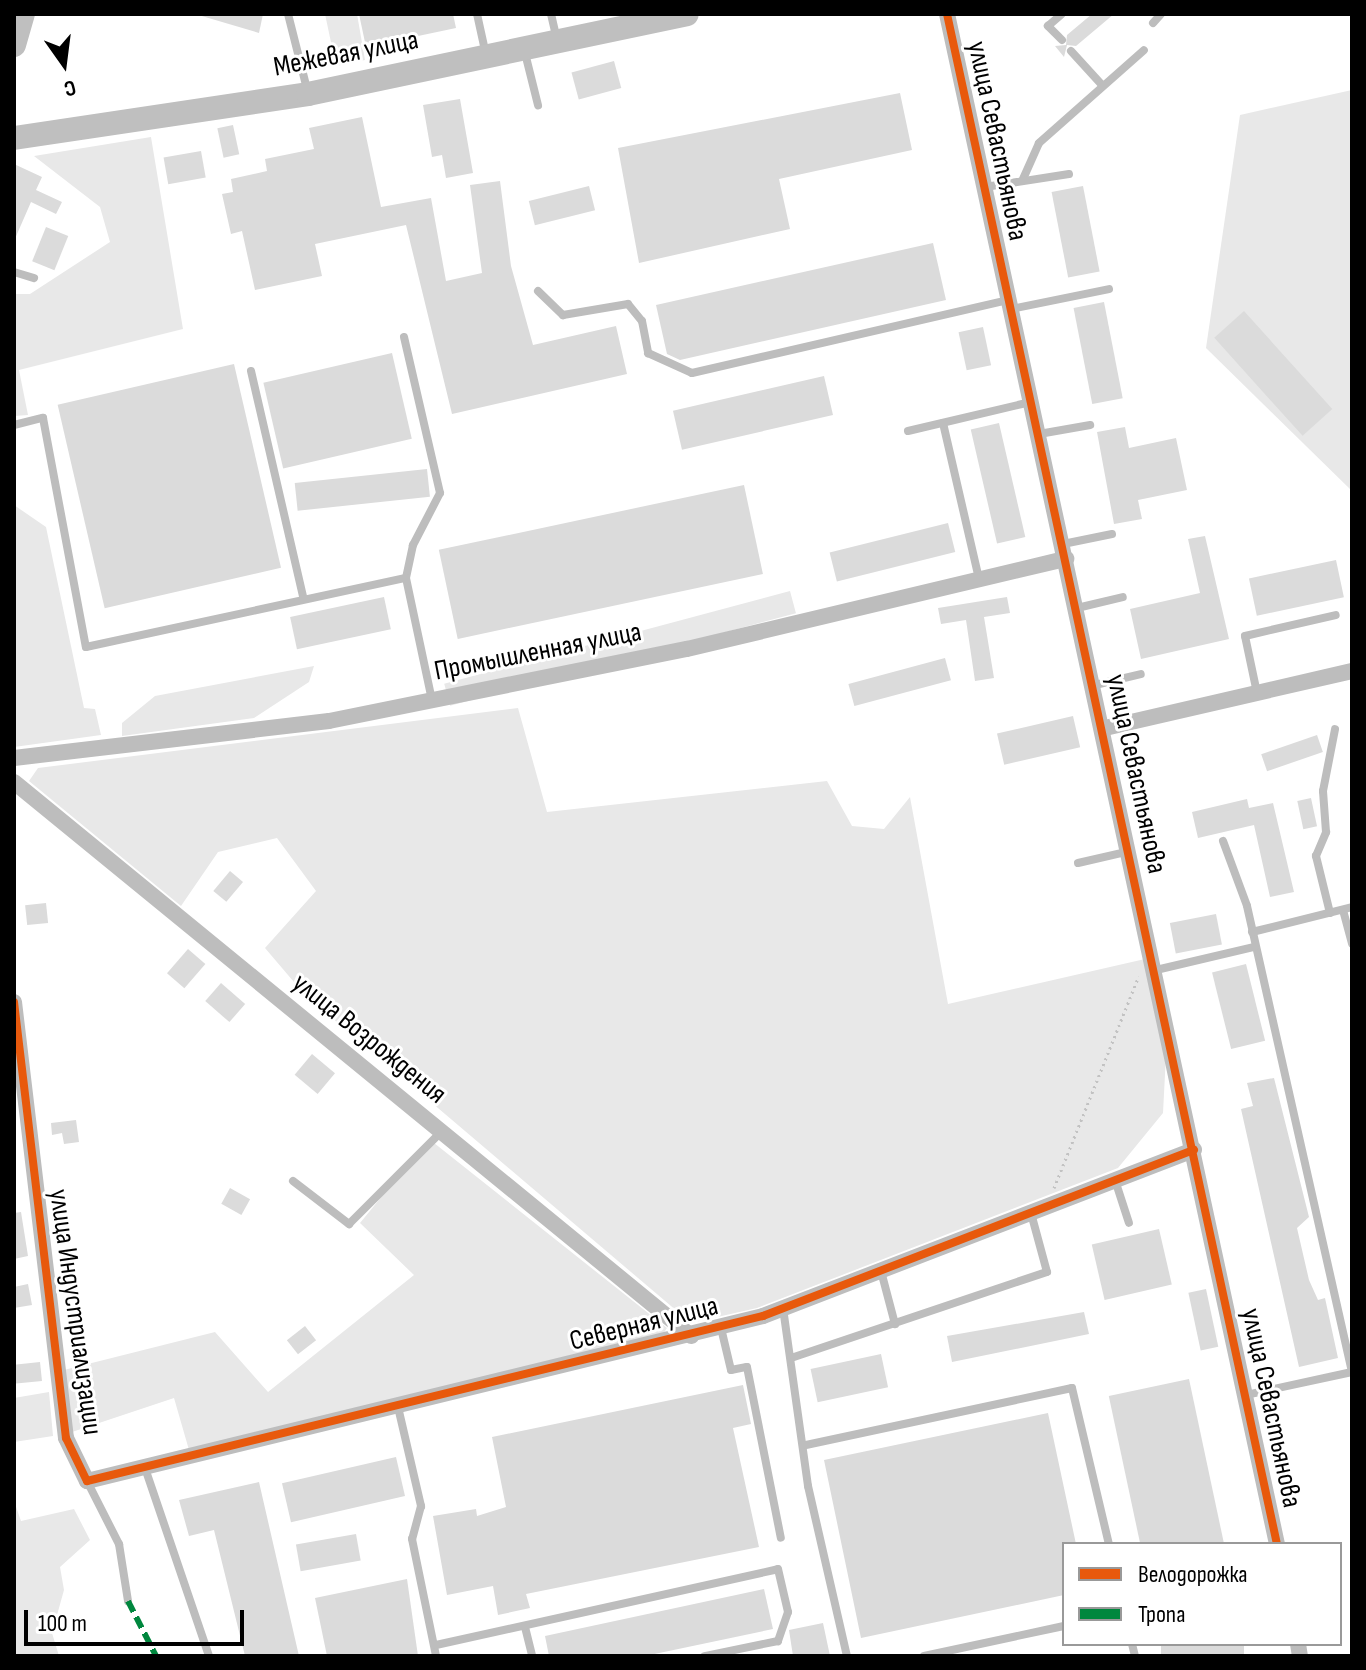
<!DOCTYPE html>
<html>
<head>
<meta charset="utf-8">
<style>
  body { margin:0 }
  #map { position:relative; width:1366px; height:1670px; overflow:hidden; background:#fff; font-family:"Sofia Sans Condensed",sans-serif }
  div>[style] { position:absolute }
  [style*='--x'] { left:calc(var(--x)*1px); top:calc(var(--y)*1px); width:calc(var(--w)*1px); rotate:calc(var(--a)*1deg) }
  .green>* { inset:0; background:#e8e8e8; transform-origin:0 0 }
  .building>* { inset:0; background:#dbdbdb; transform-origin:0 0 }
  .path>* { height:3px; margin-top:-1.5px; transform-origin:0; background:repeating-linear-gradient(90deg,#c2c2c2 0 2px,transparent 0 6px) }
  .lane>* { height:8px; margin:-4px; padding:0 4px; transform-origin:4px; border-radius:4px; background:#bdbdbd }
  .street>* { height:16px; margin:-8px; padding:0 8px; transform-origin:8px; border-radius:8px; background:#bdbdbd }
  .secondary>* { height:24px; margin:-12px; padding:0 12px; transform-origin:12px; border-radius:12px; background:#bfbfbf }
  .quiet>* { height:6px; margin-top:-3px; transform-origin:0; background:repeating-linear-gradient(90deg,#00873e 0 12px,transparent 0 18px) }
  .cycleway>* { height:8px; margin:-4px; padding:0 4px; transform-origin:4px; border-radius:4px; background:#e8590c }
  span { translate:-50% -50%; white-space:nowrap; text-align:center; line-height:1.15; -webkit-text-stroke:6px #fff; paint-order:stroke }
  .street-label { font-size:28px; color:#000 }
  .frame { position:absolute; inset:0; border:16px solid #000; pointer-events:none }
  .legend { position:absolute; left:1062px; top:1542px; width:280px; height:104px; box-sizing:border-box; background:#fff; border:2px solid #999; margin:0; padding:10px 14px; list-style:none; font-size:24px; color:#000 }
  .legend li { display:flex; align-items:center; gap:16px; height:40px }
  .legend b { width:40px; border:2px solid #999 }
  .north { position:absolute; left:24px; top:24px; width:80px; height:80px; -webkit-text-stroke:6px #fff; paint-order:stroke; rotate:166deg; font-size:22px; font-weight:700; line-height:32px; text-align:center; color:#000 }
  .north::after { content:''; display:block; margin:auto; width:28px; height:36px; background:#000; clip-path:polygon(50% 0,100% 100%,50% 72%,0 100%) }
  .scale { position:absolute; left:24px; top:1610px; width:220px; height:36px; box-sizing:border-box; border:4px solid #000; border-top:0; padding-left:10px; font-size:24px; line-height:28px; white-space:nowrap; color:#000; -webkit-text-stroke:6px #fff; paint-order:stroke }
</style>
</head>
<body>
<div id="map">
  <div class="green">
    <i style="clip-path:polygon(325px 14px,357px 14px,365px 60px,336px 66px)"></i>
    <i style="clip-path:polygon(1352px 90px,1352px 491px,1206px 348px,1240px 115px)"></i>
    <i style="clip-path:polygon(151px 137px,183px 329px,19px 370px,28px 415px,14px 416px,14px 294px,30px 294px,110px 242px,100px 207px,34px 156px)"></i>
    <i style="clip-path:polygon(14px 505px,46px 527px,84px 708px,95px 709px,101px 735px,14px 747px)"></i>
    <i style="left:790px;top:591px;width:23px;height:358px;rotate:75deg"></i>
    <i style="clip-path:polygon(314px 666px,309px 682px,254px 718px,122px 736px,122px 723px,155px 696px)"></i>
    <i style="clip-path:polygon(518px 708px,547px 812px,827px 781px,852px 826px,884px 829px,910px 797px,948px 1004px,1145px 959px,1166px 1055px,1163px 1113px,1118px 1168px,757px 1308px,691px 1323px,305px 995px,265px 948px,316px 891px,277px 838px,218px 852px,181px 906px,29px 781px,38px 768px)"></i>
    <i style="clip-path:polygon(429px 1139px,667px 1328px,663px 1334px,189px 1450px,174px 1398px,72px 1432px,64px 1370px,215px 1332px,268px 1392px,414px 1275px,360px 1223px)"></i>
    <i style="clip-path:polygon(49px 1392px,53px 1436px,14px 1442px,14px 1398px)"></i>
    <i style="clip-path:polygon(14px 1501px,21px 1521px,74px 1509px,90px 1540px,60px 1567px,64px 1590px,52px 1633px,59px 1656px,14px 1656px)"></i>
  </div>
  <div class="building">
    <i style="clip-path:polygon(195px 14px,263px 14px,259px 33px)"></i>
    <i style="clip-path:polygon(359px 14px,453px 14px,456px 28px,366px 47px)"></i>
    <i style="clip-path:polygon(1092px 14px,1114px 14px,1076px 46px,1067px 45px,1064px 57px,1055px 46px,1066px 45px,1067px 35px)"></i>
    <i style="left:614px;top:61px;width:28px;height:44px;rotate:75deg"></i>
    <i style="clip-path:polygon(900px 93px,912px 150px,779px 179px,790px 229px,639px 263px,618px 148px)"></i>
    <i style="clip-path:polygon(460px 99px,473px 173px,446px 178px,442px 155px,432px 157px,423px 105px)"></i>
    <i style="clip-path:polygon(362px 117px,381px 207px,431px 198px,446px 281px,482px 273px,470px 185px,500px 181px,511px 266px,533px 345px,616px 326px,627px 374px,452px 414px,406px 225px,315px 244px,322px 276px,255px 290px,242px 231px,231px 234px,222px 194px,233px 192px,231px 179px,267px 171px,265px 159px,314px 149px,309px 128px)"></i>
    <i style="left:233px;top:125px;width:30px;height:16px;rotate:78deg"></i>
    <i style="left:201px;top:151px;width:27px;height:38px;rotate:80deg"></i>
    <i style="clip-path:polygon(14px 164px,42px 177px,36px 190px,62px 202px,56px 214px,31px 202px,14px 241px)"></i>
    <i style="left:589px;top:186px;width:25px;height:62px;rotate:76deg"></i>
    <i style="left:1083px;top:186px;width:87px;height:32px;rotate:79deg"></i>
    <i style="left:46px;top:227px;width:24px;height:37px;rotate:22deg"></i>
    <i style="clip-path:polygon(933px 243px,946px 300px,680px 360px,667px 354px,656px 305px)"></i>
    <i style="left:1104px;top:302px;width:98px;height:31px;rotate:79deg"></i>
    <i style="left:1244px;top:311px;width:132px;height:40px;rotate:48deg"></i>
    <i style="left:983px;top:327px;width:39px;height:25px;rotate:78deg"></i>
    <i style="left:392px;top:353px;width:88px;height:132px;rotate:77deg"></i>
    <i style="left:234px;top:364px;width:209px;height:181px;rotate:77deg"></i>
    <i style="left:824px;top:376px;width:40px;height:155px;rotate:77deg"></i>
    <i style="left:999px;top:423px;width:117px;height:29px;rotate:77deg"></i>
    <i style="clip-path:polygon(1125px 427px,1129px 448px,1176px 438px,1187px 490px,1138px 500px,1142px 519px,1114px 524px,1097px 432px)"></i>
    <i style="left:427px;top:469px;width:28px;height:133px;rotate:84deg"></i>
    <i style="left:744px;top:485px;width:91px;height:312px;rotate:78deg"></i>
    <i style="left:948px;top:523px;width:30px;height:122px;rotate:76deg"></i>
    <i style="clip-path:polygon(1205px 536px,1229px 639px,1141px 659px,1130px 609px,1200px 593px,1188px 539px)"></i>
    <i style="left:1336px;top:560px;width:38px;height:89px;rotate:78deg"></i>
    <i style="left:384px;top:597px;width:33px;height:96px;rotate:78deg"></i>
    <i style="clip-path:polygon(1007px 597px,1010px 613px,984px 617px,994px 678px,975px 681px,966px 620px,941px 624px,938px 608px)"></i>
    <i style="left:945px;top:658px;width:23px;height:100px;rotate:75deg"></i>
    <i style="left:1073px;top:716px;width:32px;height:78px;rotate:77deg"></i>
    <i style="left:1317px;top:735px;width:18px;height:59px;rotate:71deg"></i>
    <i style="left:1311px;top:798px;width:29px;height:14px;rotate:78deg"></i>
    <i style="clip-path:polygon(1247px 799px,1249px 808px,1273px 803px,1294px 892px,1270px 897px,1254px 825px,1198px 838px,1192px 812px)"></i>
    <i style="left:230px;top:871px;width:17px;height:26px;rotate:40deg"></i>
    <i style="left:46px;top:903px;width:20px;height:21px;rotate:84deg"></i>
    <i style="left:1216px;top:914px;width:31px;height:47px;rotate:79deg"></i>
    <i style="left:188px;top:949px;width:23px;height:32px;rotate:41deg"></i>
    <i style="left:1246px;top:964px;width:79px;height:35px;rotate:76deg"></i>
    <i style="left:221px;top:983px;width:32px;height:24px;rotate:41deg"></i>
    <i style="left:312px;top:1054px;width:30px;height:27px;rotate:40deg"></i>
    <i style="clip-path:polygon(1274px 1078px,1309px 1217px,1297px 1228px,1309px 1280px,1318px 1300px,1325px 1298px,1338px 1358px,1299px 1367px,1241px 1109px,1253px 1106px,1247px 1083px)"></i>
    <i style="clip-path:polygon(76px 1120px,79px 1142px,64px 1144px,62px 1133px,52px 1135px,51px 1123px)"></i>
    <i style="left:230px;top:1188px;width:23px;height:18px;rotate:29deg"></i>
    <i style="clip-path:polygon(21px 1212px,28px 1256px,14px 1259px,14px 1213px)"></i>
    <i style="left:1159px;top:1229px;width:57px;height:69px;rotate:77deg"></i>
    <i style="clip-path:polygon(28px 1284px,32px 1305px,14px 1308px,14px 1287px)"></i>
    <i style="left:1206px;top:1289px;width:59px;height:18px;rotate:78deg"></i>
    <i style="clip-path:polygon(1084px 1312px,1089px 1334px,952px 1362px,947px 1336px)"></i>
    <i style="left:305px;top:1326px;width:18px;height:23px;rotate:52deg"></i>
    <i style="left:881px;top:1354px;width:34px;height:72px;rotate:78deg"></i>
    <i style="left:40px;top:1362px;width:19px;height:26px;rotate:84deg"></i>
    <i style="left:1189px;top:1379px;width:169px;height:82px;rotate:78deg"></i>
    <i style="clip-path:polygon(743px 1385px,751px 1424px,733px 1428px,759px 1547px,526px 1594px,530px 1608px,498px 1615px,493px 1586px,447px 1595px,433px 1516px,476px 1509px,477px 1516px,506px 1507px,492px 1437px)"></i>
    <i style="clip-path:polygon(1048px 1413px,1076px 1544px,1064px 1544px,1064px 1595px,861px 1638px,824px 1460px)"></i>
    <i style="left:396px;top:1457px;width:40px;height:117px;rotate:77deg"></i>
    <i style="clip-path:polygon(259px 1482px,287px 1604px,299px 1656px,245px 1656px,214px 1530px,189px 1536px,179px 1500px)"></i>
    <i style="left:356px;top:1534px;width:27px;height:61px;rotate:80deg"></i>
    <i style="clip-path:polygon(407px 1579px,418px 1656px,327px 1656px,315px 1598px)"></i>
    <i style="clip-path:polygon(764px 1589px,773px 1629px,645px 1656px,549px 1656px,545px 1636px)"></i>
    <i style="clip-path:polygon(823px 1623px,830px 1656px,793px 1656px,789px 1630px)"></i>
    <i style="left:1161px;top:1644px;width:83px;height:12px"></i>
  </div>
  <div class="path">
    <i style="--x:1054;--y:1188;--w:228;--a:-68.2"></i>
  </div>
  <div class="lane">
    <i style="--x:288;--y:14;--w:81;--a:75.8"></i>
    <i style="--x:477;--y:14;--w:42;--a:77.6"></i>
    <i style="--x:551;--y:14;--w:27;--a:77"></i>
    <i style="--x:1153;--y:23;--w:12;--a:-48"></i>
    <i style="--x:1062;--y:40;--w:20;--a:-135"></i>
    <i style="--x:1048;--y:26;--w:18;--a:-41"></i>
    <i style="--x:1071;--y:51;--w:47;--a:47.6"></i>
    <i style="--x:525;--y:53;--w:54;--a:76"></i>
    <i style="--x:1023;--y:179;--w:39;--a:-66"></i>
    <i style="--x:1039;--y:143;--w:140;--a:-41.5"></i>
    <i style="--x:985;--y:187;--w:85;--a:-8.8"></i>
    <i style="--x:14;--y:272;--w:21;--a:17"></i>
    <i style="--x:538;--y:291;--w:35;--a:44"></i>
    <i style="--x:563;--y:315;--w:66;--a:-9.6"></i>
    <i style="--x:628;--y:304;--w:22;--a:51"></i>
    <i style="--x:642;--y:321;--w:33;--a:79"></i>
    <i style="--x:648;--y:353;--w:48;--a:24.4"></i>
    <i style="--x:692;--y:373;--w:325;--a:-13"></i>
    <i style="--x:1011;--y:309;--w:100;--a:-11.5"></i>
    <i style="--x:404;--y:337;--w:160;--a:77"></i>
    <i style="--x:440;--y:493;--w:59;--a:117.4"></i>
    <i style="--x:413;--y:545;--w:34;--a:102"></i>
    <i style="--x:251;--y:371;--w:232;--a:77"></i>
    <i style="--x:943;--y:423;--w:160;--a:77"></i>
    <i style="--x:14;--y:425;--w:30;--a:-14"></i>
    <i style="--x:43;--y:418;--w:233;--a:79.4"></i>
    <i style="--x:86;--y:647;--w:327;--a:-12.2"></i>
    <i style="--x:406;--y:578;--w:125;--a:78"></i>
    <i style="--x:908;--y:431;--w:126;--a:-13.3"></i>
    <i style="--x:1039;--y:434;--w:52;--a:-10"></i>
    <i style="--x:1063;--y:544;--w:50;--a:-11.5"></i>
    <i style="--x:1077;--y:608;--w:47;--a:-13.4"></i>
    <i style="--x:1095;--y:685;--w:47;--a:-13.4"></i>
    <i style="--x:1257;--y:693;--w:58;--a:-101.9"></i>
    <i style="--x:1245;--y:636;--w:93;--a:-13"></i>
    <i style="--x:1223;--y:841;--w:69;--a:69.7"></i>
    <i style="--x:1247;--y:906;--w:478;--a:77.3"></i>
    <i style="--x:1352;--y:1372;--w:108;--a:167.8"></i>
    <i style="--x:1078;--y:863;--w:53;--a:-13"></i>
    <i style="--x:1343;--y:910;--w:35;--a:75"></i>
    <i style="--x:1330;--y:913;--w:59;--a:-103.8"></i>
    <i style="--x:1316;--y:856;--w:26;--a:-67"></i>
    <i style="--x:1326;--y:832;--w:41;--a:-94.2"></i>
    <i style="--x:1323;--y:791;--w:63;--a:-79"></i>
    <i style="--x:1252;--y:932;--w:103;--a:-14"></i>
    <i style="--x:1156;--y:970;--w:101;--a:-13.2"></i>
    <i style="--x:1115;--y:1180;--w:45;--a:72"></i>
    <i style="--x:293;--y:1181;--w:71;--a:37.5"></i>
    <i style="--x:349;--y:1224;--w:130;--a:-45"></i>
    <i style="--x:881;--y:1271;--w:55;--a:75.2"></i>
    <i style="--x:783;--y:1308;--w:180;--a:82"></i>
    <i style="--x:808;--y:1486;--w:174;--a:77.1"></i>
    <i style="--x:721;--y:1328;--w:43;--a:76.6"></i>
    <i style="--x:731;--y:1370;--w:16;--a:-11"></i>
    <i style="--x:747;--y:1367;--w:174;--a:78.8"></i>
    <i style="--x:794;--y:1357;--w:267;--a:-18.6"></i>
    <i style="--x:1047;--y:1272;--w:61;--a:-105.2"></i>
    <i style="--x:398;--y:1407;--w:102;--a:76.9"></i>
    <i style="--x:421;--y:1506;--w:34;--a:105"></i>
    <i style="--x:412;--y:1539;--w:119;--a:78.4"></i>
    <i style="--x:806;--y:1445;--w:272;--a:-12.1"></i>
    <i style="--x:1072;--y:1388;--w:160;--a:76.7"></i>
    <i style="--x:145;--y:1468;--w:199;--a:71.2"></i>
    <i style="--x:87;--y:1481;--w:71;--a:63.1"></i>
    <i style="--x:119;--y:1544;--w:58;--a:81"></i>
    <i style="--x:525;--y:1627;--w:30;--a:76"></i>
    <i style="--x:1132;--y:1644;--w:12;--a:76"></i>
    <i style="--x:436;--y:1645;--w:350;--a:-12.5"></i>
    <i style="--x:778;--y:1569;--w:44;--a:76.9"></i>
    <i style="--x:788;--y:1612;--w:31;--a:109"></i>
    <i style="--x:778;--y:1641;--w:75;--a:168.4"></i>
    <i style="--x:924;--y:1656;--w:143;--a:-12.1"></i>
  </div>
  <div class="street">
    <i style="--x:947;--y:14;--w:1565;--a:77.83"></i>
    <i style="--x:1105;--y:728;--w:253;--a:-13"></i>
    <i style="--x:14;--y:758;--w:317;--a:-6.7"></i>
    <i style="--x:329;--y:721;--w:365;--a:-11.4"></i>
    <i style="--x:687;--y:649;--w:390;--a:-13.4"></i>
    <i style="--x:14;--y:782;--w:875;--a:39.29"></i>
    <i style="--x:14;--y:1002;--w:439;--a:83.2"></i>
    <i style="--x:66;--y:1438;--w:48;--a:64"></i>
    <i style="--x:87;--y:1481;--w:696;--a:-13.72"></i>
    <i style="--x:763;--y:1316;--w:462;--a:-21.1"></i>
    <i style="--x:1298;--y:1644;--w:12;--a:81"></i>
  </div>
  <div class="secondary">
    <i style="--x:14;--y:45;--w:32;--a:-74"></i>
    <i style="--x:14;--y:138;--w:297;--a:-8.5"></i>
    <i style="--x:308;--y:94;--w:387;--a:-11.9"></i>
  </div>
  <div class="quiet">
    <i style="--x:128;--y:1601;--w:62;--a:63"></i>
  </div>
  <div class="cycleway">
    <i style="--x:947;--y:14;--w:1565;--a:77.83"></i>
    <i style="--x:14;--y:1002;--w:439;--a:83.2"></i>
    <i style="--x:66;--y:1438;--w:48;--a:64"></i>
    <i style="--x:87;--y:1481;--w:696;--a:-13.72"></i>
    <i style="--x:763;--y:1316;--w:462;--a:-21.1"></i>
  </div>
  <div class="street-label">
    <span style="left:346px;top:54px;rotate:-11deg">Межевая улица</span>
    <span style="left:997px;top:141px;rotate:78deg">улица Севастьянова</span>
    <span style="left:538px;top:652px;rotate:-11deg">Промышленная улица</span>
    <span style="left:1136px;top:774px;rotate:78deg">улица Севастьянова</span>
    <span style="left:369px;top:1039px;rotate:39deg">улица Возрождения</span>
    <span style="left:75px;top:1312px;rotate:82deg">улица Индустриализации</span>
    <span style="left:644px;top:1324px;rotate:-14deg">Северная улица</span>
    <span style="left:1271px;top:1408px;rotate:78deg">улица Севастьянова</span>
  </div>
  <div class="frame"></div>
  <ul class="legend">
  <li><b style="height:10px;background:#e8590c"></b>Велодорожка</li>
  <li><b style="height:10px;background:#00873e"></b>Тропа</li>
  </ul>
  <div class="north">С</div>
  <div class="scale">100 m</div>
</div>
</body>
</html>
